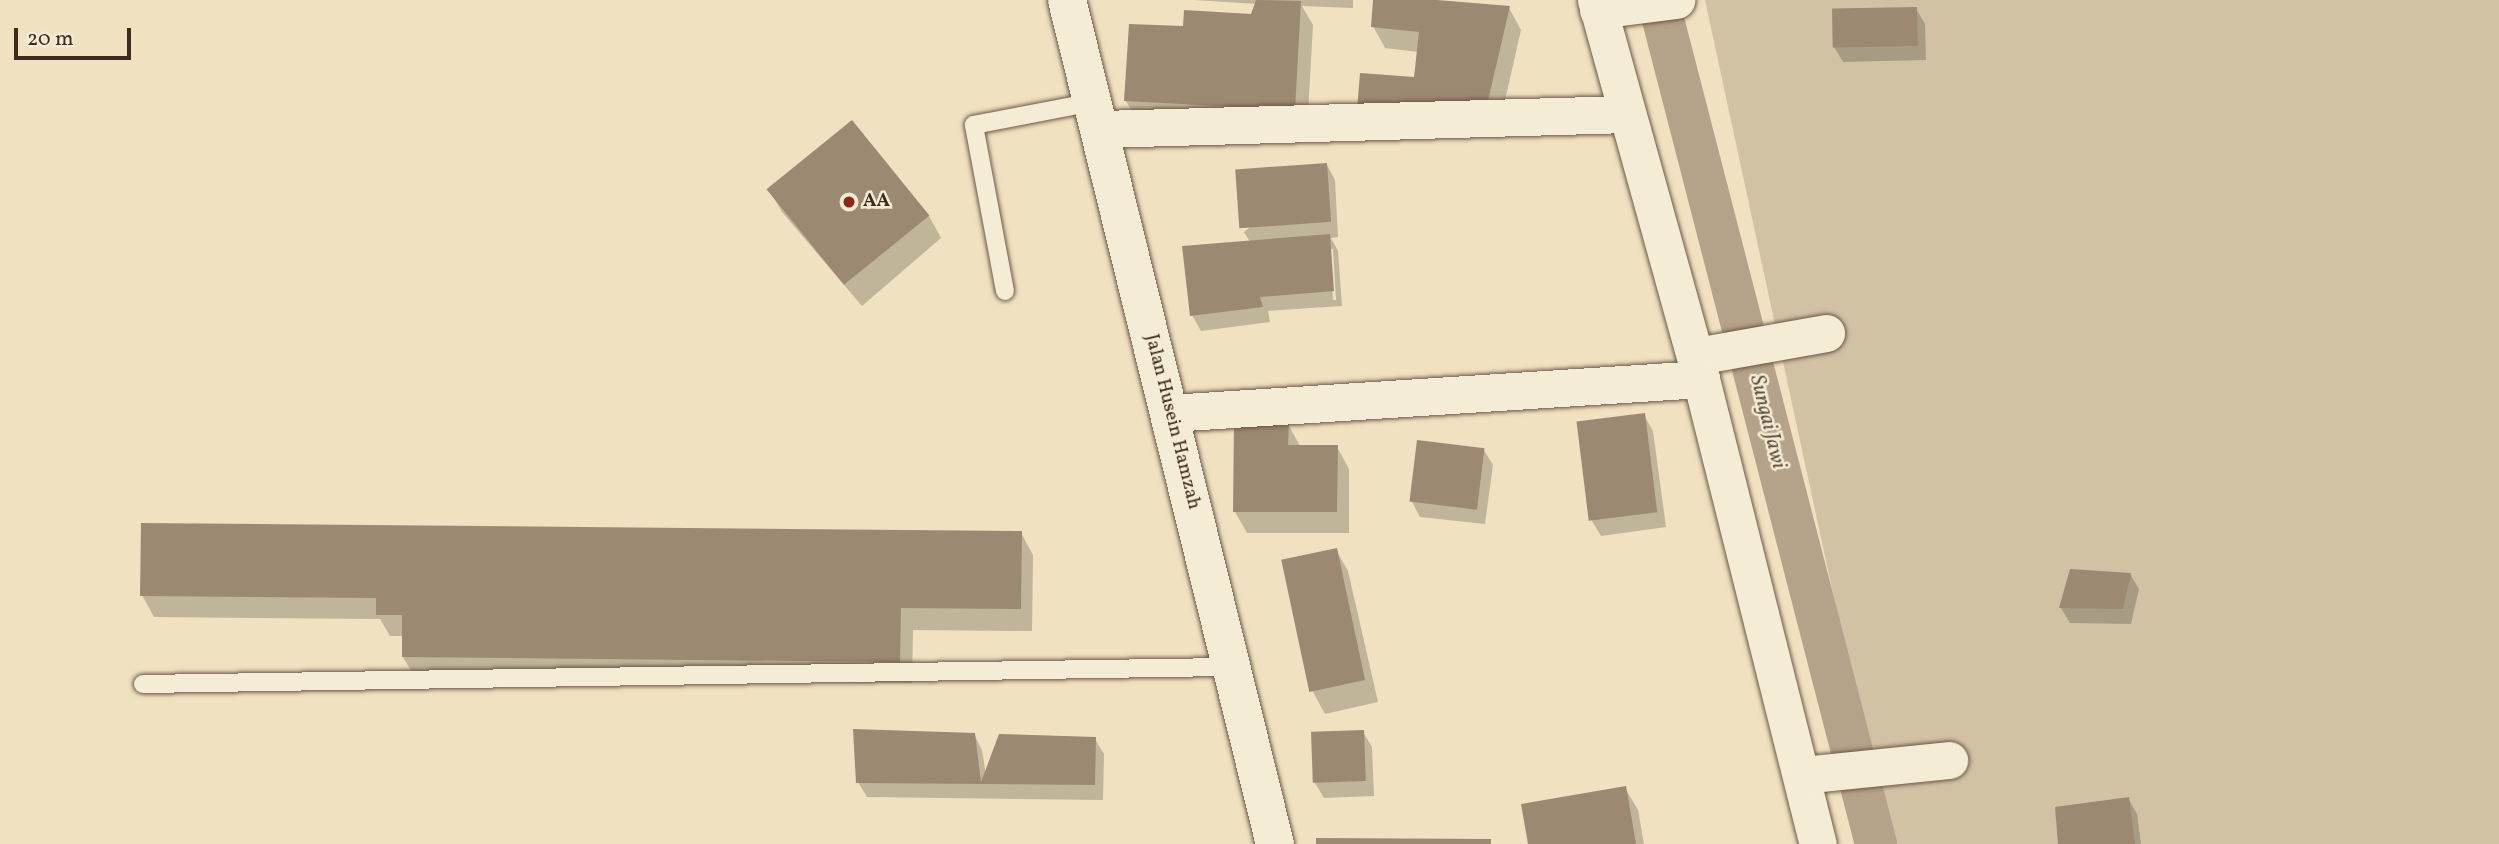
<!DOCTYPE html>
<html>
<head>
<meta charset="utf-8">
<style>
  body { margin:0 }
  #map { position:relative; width:2499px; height:844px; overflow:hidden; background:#f0e1c0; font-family:Vollkorn,serif }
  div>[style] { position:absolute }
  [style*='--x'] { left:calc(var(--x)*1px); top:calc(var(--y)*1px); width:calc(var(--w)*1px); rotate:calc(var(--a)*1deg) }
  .green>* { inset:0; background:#d2c2a4 }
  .shadow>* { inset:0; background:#0003 }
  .canal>* { height:42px; margin:-21px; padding:0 21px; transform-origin:21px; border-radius:21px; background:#b4a389 }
  .building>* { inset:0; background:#9c8972; transform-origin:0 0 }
  .roads { filter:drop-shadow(0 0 2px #6c5846) drop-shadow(0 0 2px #6c5846) }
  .service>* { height:18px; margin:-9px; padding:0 9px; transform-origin:9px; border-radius:9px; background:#f5ecd6 }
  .minor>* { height:37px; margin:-18.5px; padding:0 18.5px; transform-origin:18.5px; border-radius:18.5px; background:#f5ecd6 }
  .tertiary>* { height:38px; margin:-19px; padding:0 19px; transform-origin:19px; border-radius:19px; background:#f5ecd6 }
  .dots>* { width:19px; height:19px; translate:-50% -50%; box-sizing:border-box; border:4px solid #f5ecd6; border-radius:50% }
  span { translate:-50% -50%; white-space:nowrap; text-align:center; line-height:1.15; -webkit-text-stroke:5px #f5ecd6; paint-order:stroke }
  .poi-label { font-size:19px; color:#402a1d; font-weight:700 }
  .left { translate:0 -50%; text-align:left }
  .street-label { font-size:19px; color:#402a1d }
  .water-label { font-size:21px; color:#634e3d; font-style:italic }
  .scale { position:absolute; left:14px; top:28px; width:117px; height:32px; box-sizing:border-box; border:4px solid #402a1d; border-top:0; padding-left:9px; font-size:21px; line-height:24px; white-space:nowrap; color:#402a1d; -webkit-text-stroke:5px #f5ecd6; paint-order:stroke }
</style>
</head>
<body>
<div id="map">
  <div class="green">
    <i style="clip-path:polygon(1705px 0,2499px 0,2499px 844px,1887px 844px)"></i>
  </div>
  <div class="shadow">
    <i style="clip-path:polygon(1194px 0,1353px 0,1353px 8px,1302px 6px,1313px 25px,1307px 131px,1139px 123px,1126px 101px,1185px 28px,1252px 16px,1257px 4px)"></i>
    <i style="clip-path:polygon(1375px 0,1417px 0,1509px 8px,1521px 30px,1499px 127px,1415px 79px,1418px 52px,1385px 48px,1373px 26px)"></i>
    <i style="clip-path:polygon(1916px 9px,1925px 24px,1926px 60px,1843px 62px,1834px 47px)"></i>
    <i style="clip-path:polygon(evenodd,1327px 165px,1335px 180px,1338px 237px,1331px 238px,1338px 251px,1342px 306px,1268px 311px,1270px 322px,1201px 331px,1192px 315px,1250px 242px,1244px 232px,1327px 165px,1330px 249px,1333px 249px,1336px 300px,1333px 300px,1330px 249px)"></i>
    <i style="clip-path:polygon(769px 190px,929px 216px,941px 238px,862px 306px,782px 212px)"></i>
    <i style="clip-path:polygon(1644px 415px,1653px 431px,1666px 527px,1601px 536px,1592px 521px)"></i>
    <i style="clip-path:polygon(1288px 424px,1300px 446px,1337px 447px,1349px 469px,1349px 533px,1247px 533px,1235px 512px)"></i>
    <i style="clip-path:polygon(1484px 450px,1493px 465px,1485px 524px,1420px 517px,1412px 502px)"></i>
    <i style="clip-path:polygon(1021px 533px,1033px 555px,1032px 631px,913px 630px,912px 683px,416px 679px,403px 657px,404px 636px,390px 636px,380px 619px,154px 617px,142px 595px)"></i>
    <i style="clip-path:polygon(1336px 550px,1348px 571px,1378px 702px,1325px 714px,1313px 692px)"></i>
    <i style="clip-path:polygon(2071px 571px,2130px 574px,2139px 589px,2131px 624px,2070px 623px,2061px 608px)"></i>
    <i style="clip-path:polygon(1363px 732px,1372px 747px,1374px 796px,1324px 798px,1315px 783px)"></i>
    <i style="clip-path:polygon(974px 734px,982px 750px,986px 775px,1095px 739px,1104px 754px,1103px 800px,867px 797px,858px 782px)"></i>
    <i style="clip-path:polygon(1625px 788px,1638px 810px,1644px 844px,1529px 844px)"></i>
    <i style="clip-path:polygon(2128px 798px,2137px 814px,2141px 844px,2059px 844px)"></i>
  </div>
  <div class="canal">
    <i style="--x:1658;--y:0;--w:872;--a:75.52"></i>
  </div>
  <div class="building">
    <i style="clip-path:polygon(1256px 0,1301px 1px,1295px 110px,1124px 101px,1129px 24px,1183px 26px,1184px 10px,1251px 14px)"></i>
    <i style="clip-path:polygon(1373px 0,1437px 0,1510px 6px,1487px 105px,1357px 110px,1360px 73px,1414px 77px,1419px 32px,1371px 27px)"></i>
    <i style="left:1917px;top:7px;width:39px;height:85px;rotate:89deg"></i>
    <i style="left:852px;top:120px;width:123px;height:110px;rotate:51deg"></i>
    <i style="left:1327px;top:163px;width:59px;height:92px;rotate:86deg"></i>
    <i style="clip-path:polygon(1330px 234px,1334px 291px,1260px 297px,1263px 307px,1190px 316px,1182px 246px)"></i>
    <i style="left:1645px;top:413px;width:100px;height:69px;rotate:83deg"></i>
    <i style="clip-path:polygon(1234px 422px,1289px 422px,1288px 445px,1338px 445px,1337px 512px,1233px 512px)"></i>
    <i style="left:1417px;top:440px;width:68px;height:62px;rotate:7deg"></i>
    <i style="clip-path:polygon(141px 523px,1022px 531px,1021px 609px,901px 608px,900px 662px,402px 657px,402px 615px,376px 615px,376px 598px,140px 596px)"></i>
    <i style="left:1337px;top:548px;width:135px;height:57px;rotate:78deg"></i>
    <i style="clip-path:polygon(2070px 569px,2131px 573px,2123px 609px,2059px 608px)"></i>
    <i style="clip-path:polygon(853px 729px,975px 733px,981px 782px,999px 734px,1096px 737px,1095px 785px,856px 783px)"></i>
    <i style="left:1364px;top:730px;width:51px;height:53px;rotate:88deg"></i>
    <i style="clip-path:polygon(1626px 786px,1636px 844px,1528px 844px,1521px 804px)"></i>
    <i style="clip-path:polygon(2129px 797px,2135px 844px,2058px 844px,2055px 807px)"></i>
    <i style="clip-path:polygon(1316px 838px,1491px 839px,1491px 844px,1316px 844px)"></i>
  </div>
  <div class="roads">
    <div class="service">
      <i style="--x:1005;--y:291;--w:169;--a:-100.6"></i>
      <i style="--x:974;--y:125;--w:122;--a:-10.9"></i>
      <i style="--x:143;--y:684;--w:1087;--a:-0.9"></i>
    </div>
    <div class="minor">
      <i style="--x:1596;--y:0;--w:393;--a:74.5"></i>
      <i style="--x:1701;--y:379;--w:479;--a:75.9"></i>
      <i style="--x:1598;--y:10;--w:79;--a:-7.3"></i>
      <i style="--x:1101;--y:129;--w:526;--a:-1.63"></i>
      <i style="--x:1696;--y:359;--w:13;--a:-23"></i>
      <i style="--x:1708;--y:354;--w:120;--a:-10.1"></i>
      <i style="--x:1170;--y:413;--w:532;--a:-3.66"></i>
      <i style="--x:1802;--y:775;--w:148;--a:-5.8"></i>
    </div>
    <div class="tertiary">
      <i style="--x:1067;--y:0;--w:869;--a:76.16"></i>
    </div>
  </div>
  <div class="dots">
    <i style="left:849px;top:202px;background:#8f2418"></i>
  </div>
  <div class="poi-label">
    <span class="left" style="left:863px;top:202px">AA</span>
  </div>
  <div class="street-label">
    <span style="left:1172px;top:422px;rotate:76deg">Jalan Husein Hamzah</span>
  </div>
  <div class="water-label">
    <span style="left:1767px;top:422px;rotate:76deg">Sungai Jawi</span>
  </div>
  <div class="scale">20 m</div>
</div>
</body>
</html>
